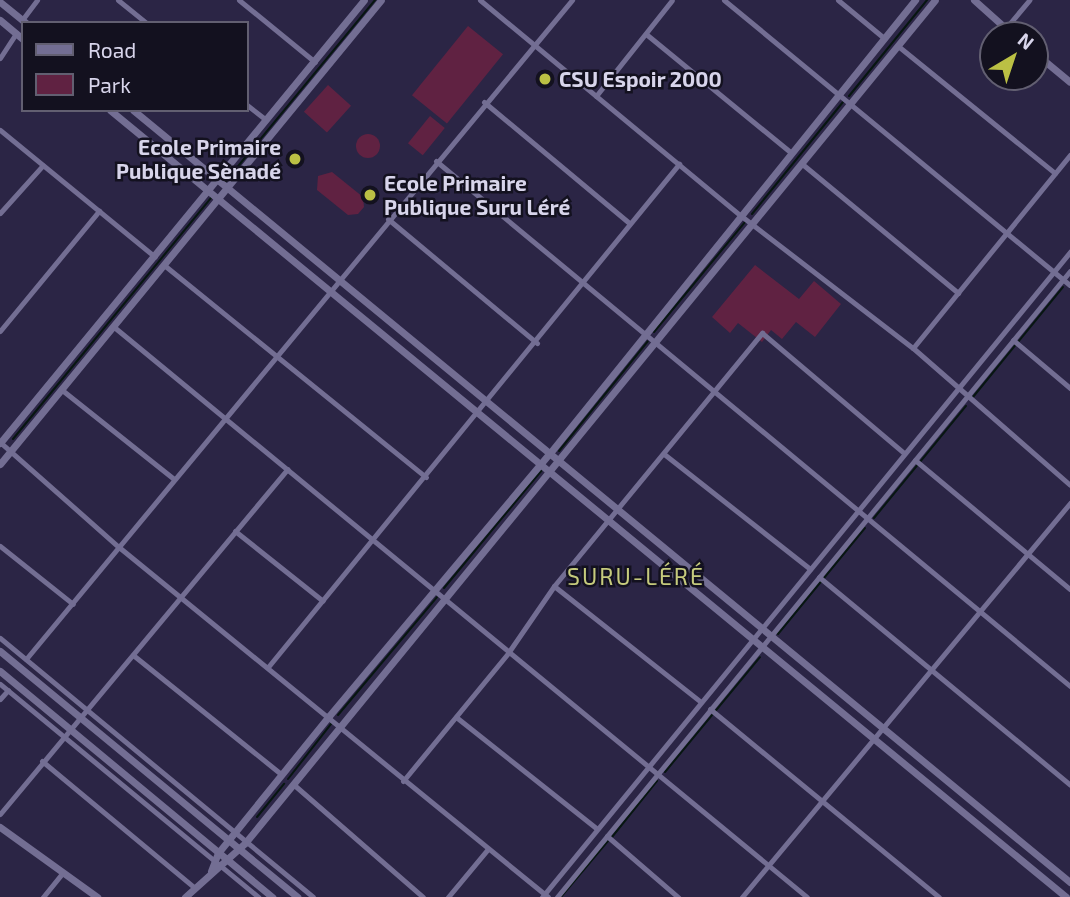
<!DOCTYPE html>
<html>
<head>
<meta charset="utf-8">
<style>
  body { margin:0 }
  #map { position:relative; width:1070px; height:897px; overflow:hidden; background:#2b2545; font-family:"Exo 2",sans-serif }
  div>[style] { position:absolute }
  [style*='--x'] { left:calc(var(--x)*1px); top:calc(var(--y)*1px); width:calc(var(--w)*1px); rotate:calc(var(--a)*1deg) }
  .green>* { inset:0; background:#602242; transform-origin:0 0 }
  .round { border-radius:50% }
  .stream>* { height:2px; margin:-1px; padding:0 1px; transform-origin:1px; border-radius:1px; background:#071611 }
  .minor>* { height:5px; margin:-2.5px; padding:0 2.5px; transform-origin:2.5px; border-radius:2.5px; background:#736e93 }
  .tertiary>* { height:7px; margin:-3.5px; padding:0 3.5px; transform-origin:3.5px; border-radius:3.5px; background:#736e93 }
  .dots>* { width:19px; height:19px; translate:-50% -50%; box-sizing:border-box; border:4px solid #13111f; border-radius:50% }
  span { translate:-50% -50%; white-space:nowrap; text-align:center; line-height:1.15; -webkit-text-stroke:5px #13111f; paint-order:stroke }
  .poi-label { font-size:21px; color:#d8d5eb; font-weight:700 }
  .left { translate:0 -50%; text-align:left }
  .right { translate:-100% -50%; text-align:right }
  .neighbourhood-label { font-size:23px; color:#c6cb7d; letter-spacing:2px }
  .legend { position:absolute; left:21px; top:21px; width:228px; height:91px; box-sizing:border-box; background:#13111f; border:2px solid #625f71; margin:0; padding:9px 12px; list-style:none; font-size:21px; color:#d8d5eb }
  .legend li { display:flex; align-items:center; gap:14px; height:35px }
  .legend b { width:35px; border:2px solid #625f71 }
  .north { position:absolute; left:979px; top:21px; width:70px; height:70px; box-sizing:border-box; background:#13111f; border:2px solid #625f71; border-radius:50%; rotate:39deg; font-size:19px; font-weight:700; line-height:28px; text-align:center; color:#d8d5eb }
  .north::after { content:''; display:block; margin:auto; width:24px; height:32px; background:#bbc044; clip-path:polygon(50% 0,100% 100%,50% 72%,0 100%) }
</style>
</head>
<body>
<div id="map">
  <div class="green">
    <i style="left:468px;top:26px;width:45px;height:89px;rotate:39deg"></i>
    <i style="left:328px;top:85px;width:31px;height:36px;rotate:42deg"></i>
    <i style="left:430px;top:116px;width:19px;height:35px;rotate:39deg"></i>
    <i class="round" style="left:356px;top:134px;width:24px;height:24px"></i>
    <i style="clip-path:polygon(332px 172px,363px 197px,364px 207px,358px 214px,348px 215px,317px 190px,318px 176px)"></i>
    <i style="clip-path:polygon(755px 265px,799px 299px,814px 281px,841px 304px,815px 337px,796px 322px,782px 339px,771px 330px,762px 342px,738px 323px,730px 333px,712px 317px)"></i>
  </div>
  <div class="stream">
    <i style="--x:849;--y:96;--w:124;--a:-50.9"></i>
    <i style="--x:225;--y:182;--w:236;--a:-50.5"></i>
    <i style="--x:752;--y:214;--w:144;--a:-50.9"></i>
    <i style="--x:654;--y:332;--w:143;--a:-50.4"></i>
    <i style="--x:973;--y:397;--w:142;--a:-50.7"></i>
    <i style="--x:13;--y:439;--w:313;--a:-50.6"></i>
    <i style="--x:559;--y:451;--w:141;--a:-51"></i>
    <i style="--x:874;--y:518;--w:145;--a:-50.6"></i>
    <i style="--x:444;--y:588;--w:153;--a:-50.3"></i>
    <i style="--x:778;--y:634;--w:137;--a:-50.6"></i>
    <i style="--x:338;--y:715;--w:154;--a:-50"></i>
    <i style="--x:665;--y:772;--w:149;--a:-50.4"></i>
    <i style="--x:288;--y:779;--w:70;--a:-52"></i>
    <i style="--x:257;--y:817;--w:43;--a:-50.7"></i>
    <i style="--x:612;--y:837;--w:72;--a:-51.2"></i>
    <i style="--x:561;--y:897;--w:73;--a:-50"></i>
  </div>
  <div class="minor">
    <i style="--x:118;--y:0;--w:36;--a:39"></i>
    <i style="--x:239;--y:0;--w:98;--a:39.2"></i>
    <i style="--x:480;--y:0;--w:337;--a:39.6"></i>
    <i style="--x:740;--y:215;--w:218;--a:37.6"></i>
    <i style="--x:913;--y:348;--w:208;--a:41.1"></i>
    <i style="--x:724;--y:0;--w:448;--a:39.5"></i>
    <i style="--x:838;--y:0;--w:60;--a:39.6"></i>
    <i style="--x:22;--y:20;--w:25;--a:-53"></i>
    <i style="--x:1005;--y:29;--w:38;--a:-50"></i>
    <i style="--x:646;--y:34;--w:186;--a:39.3"></i>
    <i style="--x:898;--y:46;--w:202;--a:39"></i>
    <i style="--x:0;--y:58;--w:30;--a:-57"></i>
    <i style="--x:596;--y:96;--w:122;--a:-51.6"></i>
    <i style="--x:484;--y:102;--w:189;--a:39.8"></i>
    <i style="--x:247;--y:105;--w:24;--a:38"></i>
    <i style="--x:0;--y:130;--w:200;--a:39.3"></i>
    <i style="--x:436;--y:161;--w:823;--a:39.63"></i>
    <i style="--x:801;--y:163;--w:204;--a:39.6"></i>
    <i style="--x:0;--y:213;--w:64;--a:-48.1"></i>
    <i style="--x:388;--y:219;--w:194;--a:39.8"></i>
    <i style="--x:164;--y:265;--w:337;--a:39"></i>
    <i style="--x:114;--y:327;--w:897;--a:39.44"></i>
    <i style="--x:0;--y:331;--w:156;--a:-50.5"></i>
    <i style="--x:1013;--y:340;--w:75;--a:40.1"></i>
    <i style="--x:913;--y:348;--w:249;--a:-50.9"></i>
    <i style="--x:62;--y:390;--w:143;--a:38.5"></i>
    <i style="--x:0;--y:442;--w:160;--a:41.5"></i>
    <i style="--x:120;--y:548;--w:552;--a:39.19"></i>
    <i style="--x:664;--y:454;--w:186;--a:38.2"></i>
    <i style="--x:915;--y:460;--w:202;--a:39.8"></i>
    <i style="--x:235;--y:531;--w:112;--a:38.5"></i>
    <i style="--x:0;--y:546;--w:93;--a:38.5"></i>
    <i style="--x:819;--y:577;--w:326;--a:39.6"></i>
    <i style="--x:554;--y:586;--w:187;--a:38.3"></i>
    <i style="--x:0;--y:638;--w:406;--a:39.6"></i>
    <i style="--x:133;--y:655;--w:191;--a:38.8"></i>
    <i style="--x:26;--y:659;--w:856;--a:-50.36"></i>
    <i style="--x:268;--y:667;--w:650;--a:-50.75"></i>
    <i style="--x:0;--y:684;--w:335;--a:39.5"></i>
    <i style="--x:0;--y:699;--w:12;--a:-48"></i>
    <i style="--x:710;--y:709;--w:296;--a:39.4"></i>
    <i style="--x:456;--y:717;--w:179;--a:38.4"></i>
    <i style="--x:42;--y:761;--w:197;--a:39.7"></i>
    <i style="--x:403;--y:781;--w:166;--a:-50.6"></i>
    <i style="--x:508;--y:653;--w:81;--a:-55.5"></i>
    <i style="--x:554;--y:586;--w:328;--a:-50.6"></i>
    <i style="--x:762;--y:333;--w:186;--a:40.2"></i>
    <i style="--x:293;--y:784;--w:172;--a:41"></i>
    <i style="--x:0;--y:814;--w:449;--a:-50.2"></i>
    <i style="--x:607;--y:836;--w:94;--a:40.7"></i>
    <i style="--x:43;--y:897;--w:32;--a:-51"></i>
    <i style="--x:448;--y:897;--w:61;--a:-50.3"></i>
    <i style="--x:542;--y:897;--w:834;--a:-50.7"></i>
    <i style="--x:557;--y:897;--w:809;--a:-50.67"></i>
    <i style="--x:742;--y:897;--w:513;--a:-50.22"></i>
  </div>
  <div class="tertiary">
    <i style="--x:974;--y:0;--w:52;--a:41.9"></i>
    <i style="--x:0;--y:2;--w:33;--a:39"></i>
    <i style="--x:0;--y:20;--w:30;--a:40"></i>
    <i style="--x:1035;--y:53;--w:45;--a:39.6"></i>
    <i style="--x:110;--y:110;--w:1238;--a:39.46"></i>
    <i style="--x:133;--y:110;--w:1214;--a:39.49"></i>
    <i style="--x:0;--y:443;--w:573;--a:-50.59"></i>
    <i style="--x:0;--y:464;--w:600;--a:-50.61"></i>
    <i style="--x:0;--y:651;--w:386;--a:39.6"></i>
    <i style="--x:0;--y:671;--w:354;--a:39.7"></i>
    <i style="--x:0;--y:827;--w:120;--a:35.8"></i>
    <i style="--x:211;--y:871;--w:19;--a:-69"></i>
    <i style="--x:218;--y:853;--w:176;--a:-51"></i>
    <i style="--x:329;--y:716;--w:344;--a:-50"></i>
    <i style="--x:550;--y:453;--w:582;--a:-51.14"></i>
    <i style="--x:185;--y:897;--w:81;--a:-42"></i>
    <i style="--x:245;--y:843;--w:1089;--a:-50.7"></i>
  </div>
  <div class="dots">
    <i style="left:545px;top:79px;background:#bbc044"></i>
    <i style="left:295px;top:159px;background:#bbc044"></i>
    <i style="left:370px;top:195px;background:#bbc044"></i>
  </div>
  <div class="poi-label">
    <span class="left" style="left:559px;top:79px">CSU Espoir 2000</span>
    <span class="right" style="left:281px;top:159px">Ecole Primaire<br>Publique Sènadé</span>
    <span class="left" style="left:384px;top:195px">Ecole Primaire<br>Publique Suru Léré</span>
  </div>
  <div class="neighbourhood-label">
    <span style="left:636px;top:576px">SURU-LÉRÉ</span>
  </div>
  <ul class="legend">
  <li><b style="height:9px;background:#736e93"></b>Road</li>
  <li><b style="height:19px;background:#602242"></b>Park</li>
  </ul>
  <div class="north">N</div>
</div>
</body>
</html>
